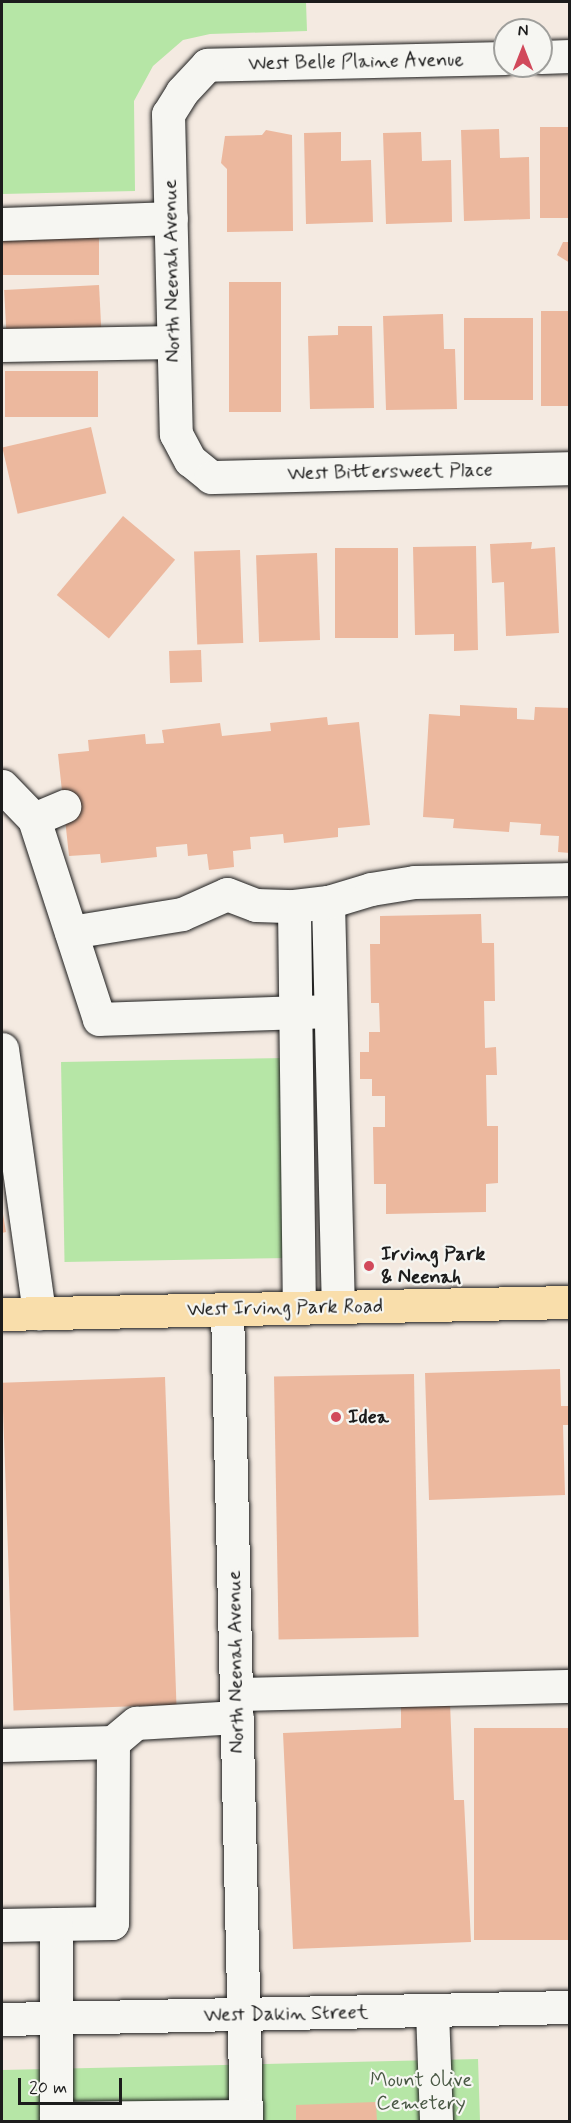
<!DOCTYPE html>
<html>
<head>
<meta charset="utf-8">
<style>
  body { margin:0 }
  #map { position:relative; width:571px; height:2123px; overflow:hidden; background:#f4eae1; font-family:Mynerve,sans-serif }
  div>[style] { position:absolute }
  [style*='--x'] { left:calc(var(--x)*1px); top:calc(var(--y)*1px); width:calc(var(--w)*1px); rotate:calc(var(--a)*1deg) }
  .green>* { inset:0; background:#b6e6a6; transform-origin:0 0 }
  .building>* { inset:0; background:#ecb89e; transform-origin:0 0 }
  .roads { filter:drop-shadow(0 0 2px #1c1c1c) drop-shadow(0 0 2px #1c1c1c) }
  .minor>* { height:33px; margin:-16.5px; padding:0 16.5px; transform-origin:16.5px; border-radius:16.5px; background:#f6f6f2 }
  .major>* { height:33px; margin:-16.5px; padding:0 16.5px; transform-origin:16.5px; border-radius:16.5px; background:#f9deab }
  .dots>* { width:16px; height:16px; translate:-50% -50%; box-sizing:border-box; border:3px solid #f6f6f2; border-radius:50% }
  span { translate:-50% -50%; white-space:nowrap; text-align:center; line-height:1.15; -webkit-text-stroke:4.5px #f6f6f2; paint-order:stroke }
  .street-label { font-size:20px; color:#1c1c1c }
  .poi-label { font-size:20px; color:#1c1c1c; font-weight:700 }
  .left { translate:0 -50%; text-align:left }
  .park-label { font-size:20px; color:#4a5945 }
  .frame { position:absolute; inset:0; border:3px solid #1c1c1c; pointer-events:none }
  .north { position:absolute; left:493px; top:18px; width:60px; height:60px; box-sizing:border-box; background:#f6f6f2; border:2px solid #9f9f9c; border-radius:50%; rotate:0deg; font-size:16px; font-weight:700; line-height:24px; text-align:center; color:#1c1c1c }
  .north::after { content:''; display:block; margin:auto; width:21px; height:27px; background:#d1495b; clip-path:polygon(50% 0,100% 100%,50% 72%,0 100%) }
  .scale { position:absolute; left:18px; top:2078px; width:104px; height:27px; box-sizing:border-box; border:3px solid #1c1c1c; border-top:0; padding-left:8px; font-size:18px; line-height:21px; white-space:nowrap; color:#1c1c1c; -webkit-text-stroke:4px #f6f6f2; paint-order:stroke }
</style>
</head>
<body>
<div id="map">
  <div class="green">
    <i style="clip-path:polygon(2px 2px,306px 2px,307px 31px,210px 34px,183px 40px,153px 66px,134px 101px,135px 191px,2px 194px)"></i>
    <i style="left:287px;top:1058px;width:200px;height:226px;rotate:89deg"></i>
    <i style="clip-path:polygon(478px 2059px,480px 2121px,2px 2121px,2px 2070px)"></i>
  </div>
  <div class="building">
    <i style="left:570px;top:127px;width:91px;height:30px;rotate:90deg"></i>
    <i style="clip-path:polygon(499px 129px,500px 158px,529px 157px,530px 219px,464px 221px,461px 130px)"></i>
    <i style="clip-path:polygon(266px 130px,292px 135px,293px 231px,227px 232px,227px 169px,221px 163px,225px 136px,262px 135px)"></i>
    <i style="clip-path:polygon(341px 132px,341px 161px,371px 160px,373px 222px,306px 224px,304px 133px)"></i>
    <i style="clip-path:polygon(421px 132px,422px 161px,451px 160px,452px 222px,386px 224px,383px 133px)"></i>
    <i style="left:99px;top:230px;width:45px;height:97px;rotate:90deg"></i>
    <i style="clip-path:polygon(563px 242px,570px 242px,570px 263px,557px 255px)"></i>
    <i style="left:229px;top:282px;width:52px;height:130px"></i>
    <i style="left:99px;top:285px;width:45px;height:95px;rotate:87deg"></i>
    <i style="left:541px;top:311px;width:29px;height:95px"></i>
    <i style="clip-path:polygon(443px 314px,444px 349px,455px 349px,457px 409px,386px 410px,383px 316px)"></i>
    <i style="left:533px;top:318px;width:82px;height:69px;rotate:90deg"></i>
    <i style="clip-path:polygon(338px 326px,372px 326px,374px 408px,310px 409px,308px 336px,338px 335px)"></i>
    <i style="left:98px;top:371px;width:46px;height:93px;rotate:90deg"></i>
    <i style="left:91px;top:427px;width:68px;height:91px;rotate:77deg"></i>
    <i style="left:123px;top:516px;width:68px;height:103px;rotate:40deg"></i>
    <i style="clip-path:polygon(532px 542px,531px 549px,555px 547px,559px 633px,506px 636px,504px 582px,492px 583px,490px 544px)"></i>
    <i style="clip-path:polygon(476px 546px,478px 650px,454px 651px,454px 634px,415px 635px,413px 547px)"></i>
    <i style="left:398px;top:548px;width:90px;height:63px;rotate:90deg"></i>
    <i style="left:240px;top:550px;width:93px;height:46px;rotate:88deg"></i>
    <i style="left:317px;top:553px;width:87px;height:61px;rotate:88deg"></i>
    <i style="left:201px;top:650px;width:32px;height:32px;rotate:88deg"></i>
    <i style="clip-path:polygon(460px 705px,517px 708px,517px 719px,534px 720px,535px 707px,570px 708px,570px 853px,558px 852px,559px 836px,540px 835px,541px 824px,510px 822px,509px 832px,453px 828px,454px 819px,423px 817px,429px 714px,460px 716px)"></i>
    <i style="clip-path:polygon(327px 717px,328px 725px,359px 722px,370px 825px,338px 828px,338px 837px,284px 843px,283px 834px,250px 837px,251px 849px,233px 851px,234px 867px,209px 870px,207px 854px,188px 856px,187px 844px,156px 847px,157px 857px,101px 863px,100px 854px,69px 856px,58px 754px,89px 751px,88px 740px,145px 734px,146px 744px,164px 743px,162px 730px,220px 723px,222px 736px,271px 731px,270px 723px)"></i>
    <i style="clip-path:polygon(481px 914px,482px 943px,494px 943px,495px 1001px,484px 1001px,485px 1048px,496px 1047px,497px 1075px,486px 1075px,487px 1126px,498px 1126px,498px 1183px,486px 1184px,486px 1212px,386px 1214px,386px 1184px,374px 1184px,373px 1127px,385px 1127px,385px 1096px,372px 1096px,372px 1079px,360px 1079px,360px 1052px,369px 1052px,369px 1032px,380px 1032px,379px 1003px,371px 1003px,370px 944px,380px 944px,380px 916px)"></i>
    <i style="clip-path:polygon(3px 1214px,6px 1232px,2px 1233px,2px 1214px)"></i>
    <i style="clip-path:polygon(560px 1369px,561px 1406px,570px 1406px,570px 1425px,563px 1425px,565px 1495px,429px 1500px,425px 1373px)"></i>
    <i style="left:414px;top:1374px;width:263px;height:140px;rotate:89deg"></i>
    <i style="left:165px;top:1377px;width:328px;height:163px;rotate:88deg"></i>
    <i style="clip-path:polygon(450px 1703px,454px 1800px,464px 1800px,471px 1942px,293px 1949px,283px 1733px,401px 1728px,401px 1705px)"></i>
    <i style="left:570px;top:1728px;width:212px;height:96px;rotate:90deg"></i>
    <i style="clip-path:polygon(376px 2102px,377px 2122px,296px 2122px,296px 2105px)"></i>
  </div>
  <div class="roads">
    <div class="minor">
      <i style="--x:541;--y:57;--w:29;--a:-2"></i>
      <i style="--x:505;--y:58;--w:298;--a:178.7"></i>
      <i style="--x:207;--y:65;--w:37;--a:133"></i>
      <i style="--x:182;--y:92;--w:26;--a:122"></i>
      <i style="--x:168;--y:114;--w:320;--a:88.6"></i>
      <i style="--x:176;--y:434;--w:30;--a:62"></i>
      <i style="--x:190;--y:460;--w:27;--a:39"></i>
      <i style="--x:211;--y:477;--w:359;--a:-1.4"></i>
      <i style="--x:2;--y:224;--w:169;--a:-2"></i>
      <i style="--x:2;--y:345;--w:171;--a:-1"></i>
      <i style="--x:2;--y:786;--w:46;--a:45.9"></i>
      <i style="--x:34;--y:819;--w:210;--a:72"></i>
      <i style="--x:99;--y:1019;--w:230;--a:-2"></i>
      <i style="--x:34;--y:819;--w:33;--a:-23"></i>
      <i style="--x:328;--y:902;--w:405;--a:88.6"></i>
      <i style="--x:294;--y:906;--w:402;--a:89.3"></i>
      <i style="--x:71;--y:932;--w:112;--a:-9.2"></i>
      <i style="--x:182;--y:914;--w:49;--a:-24"></i>
      <i style="--x:227;--y:894;--w:31;--a:21"></i>
      <i style="--x:256;--y:905;--w:38;--a:2"></i>
      <i style="--x:294;--y:906;--w:34;--a:-7"></i>
      <i style="--x:328;--y:902;--w:45;--a:-16.8"></i>
      <i style="--x:371;--y:889;--w:44;--a:-9.2"></i>
      <i style="--x:414;--y:882;--w:156;--a:-1.1"></i>
      <i style="--x:2;--y:1049;--w:267;--a:82"></i>
      <i style="--x:227;--y:1309;--w:813;--a:88.66"></i>
      <i style="--x:236;--y:1694;--w:334;--a:-1.4"></i>
      <i style="--x:113;--y:1742;--w:30;--a:-40"></i>
      <i style="--x:136;--y:1723;--w:101;--a:-3.4"></i>
      <i style="--x:2;--y:1745;--w:111;--a:-1.5"></i>
      <i style="--x:113;--y:1742;--w:181;--a:90.3"></i>
      <i style="--x:112;--y:1923;--w:56;--a:179"></i>
      <i style="--x:56;--y:1924;--w:198;--a:90"></i>
      <i style="--x:2;--y:1925;--w:54;--a:-1.1"></i>
      <i style="--x:432;--y:2011;--w:111;--a:87.9"></i>
      <i style="--x:2;--y:2019;--w:568;--a:-1.21"></i>
      <i style="--x:56;--y:2118;--w:190;--a:-0.6"></i>
    </div>
    <div class="major">
      <i style="--x:2;--y:1314;--w:568;--a:-1.21"></i>
    </div>
  </div>
  <div class="dots">
    <i style="left:369px;top:1266px;background:#d1495b"></i>
    <i style="left:336px;top:1417px;background:#d1495b"></i>
  </div>
  <div class="street-label">
    <span style="left:356px;top:62px;rotate:-1deg">West Belle Plaine Avenue</span>
    <span style="left:172px;top:271px;rotate:-91deg">North Neenah Avenue</span>
    <span style="left:390px;top:472px;rotate:-1deg">West Bittersweet Place</span>
    <span style="left:285px;top:1308px;rotate:-1deg">West Irving Park Road</span>
    <span style="left:236px;top:1662px;rotate:-91deg">North Neenah Avenue</span>
    <span style="left:286px;top:2014px;rotate:-1deg">West Dakin Street</span>
  </div>
  <div class="poi-label">
    <span class="left" style="left:381px;top:1266px">Irving Park<br>&amp; Neenah</span>
    <span class="left" style="left:348px;top:1417px">Idea</span>
  </div>
  <div class="park-label">
    <span style="left:421px;top:2092px">Mount Olive<br>Cemetery</span>
  </div>
  <div class="frame"></div>
  <div class="north">N</div>
  <div class="scale">20 m</div>
</div>
</body>
</html>
